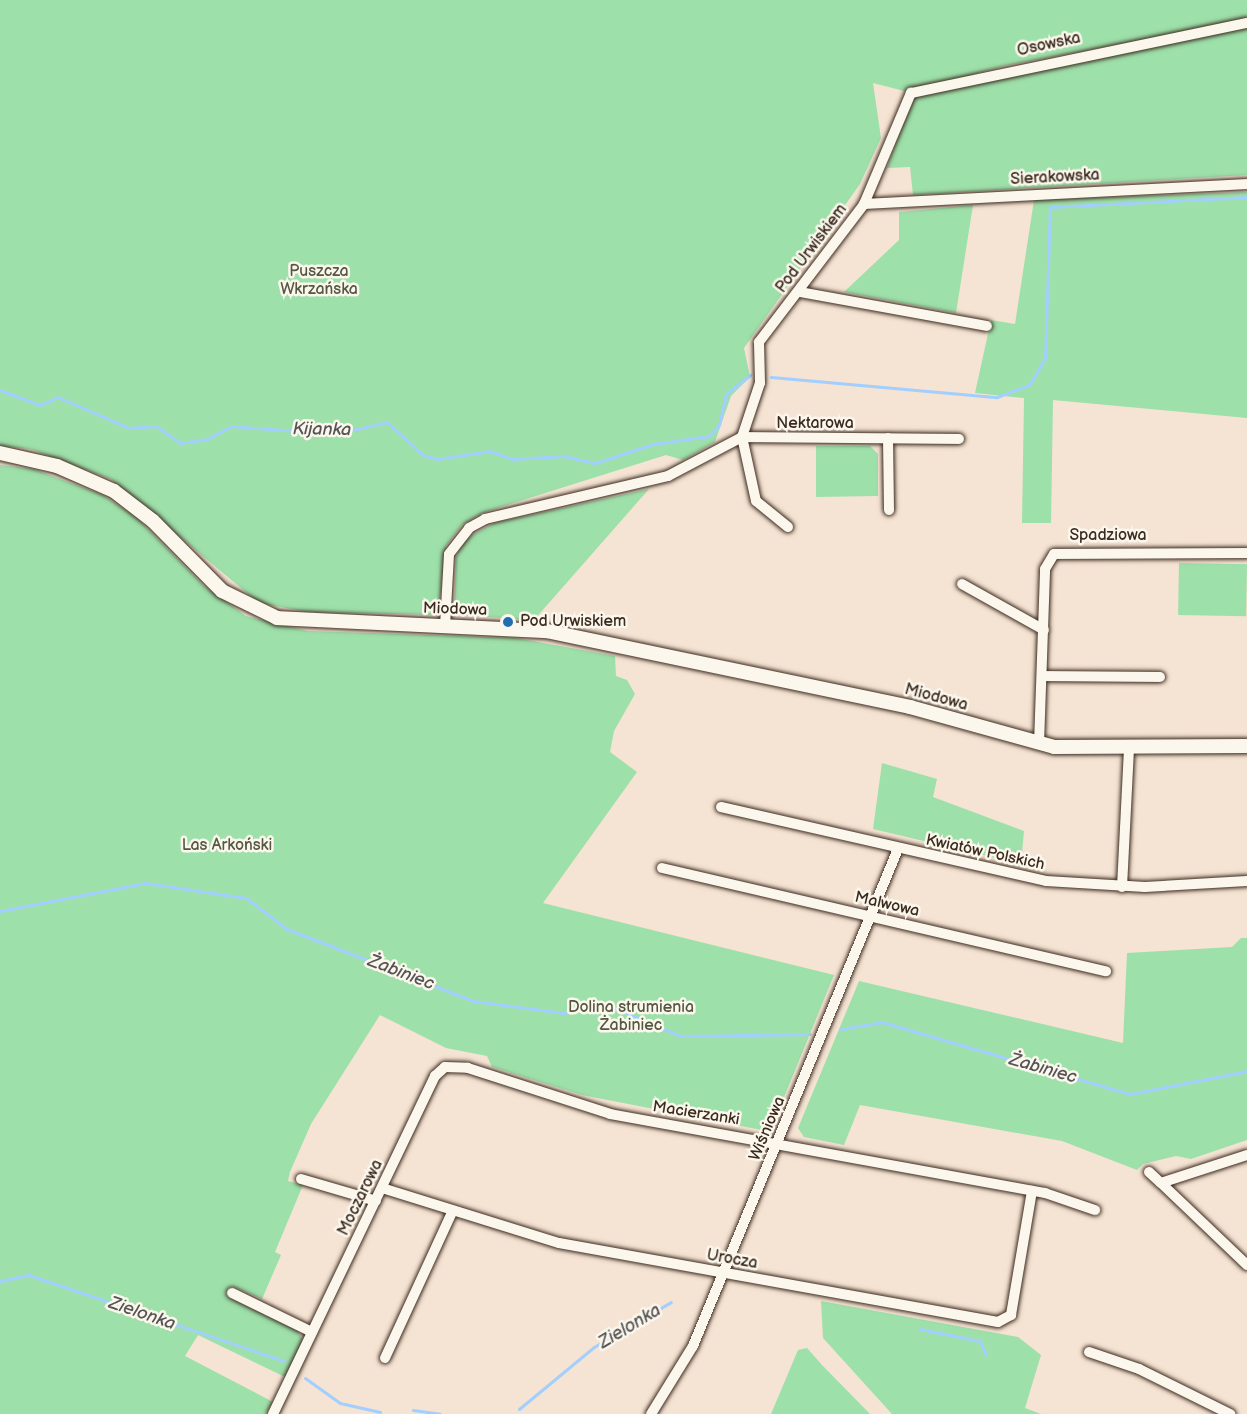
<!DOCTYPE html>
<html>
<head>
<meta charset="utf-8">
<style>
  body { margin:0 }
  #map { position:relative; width:1247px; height:1414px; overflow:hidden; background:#f5e3d3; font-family:"Balsamiq Sans",sans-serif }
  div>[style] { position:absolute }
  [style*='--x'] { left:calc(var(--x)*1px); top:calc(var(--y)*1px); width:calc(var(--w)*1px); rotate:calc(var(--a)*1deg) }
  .green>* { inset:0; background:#9ee0aa; transform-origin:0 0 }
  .stream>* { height:3px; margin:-1.5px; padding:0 1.5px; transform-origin:1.5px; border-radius:1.5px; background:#a2cffd }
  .roads { filter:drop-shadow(0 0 2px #3b2a1e) drop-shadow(0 0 2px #3b2a1e) }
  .minor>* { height:10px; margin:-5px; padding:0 5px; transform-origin:5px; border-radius:5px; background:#fbf7ec }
  .tertiary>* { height:14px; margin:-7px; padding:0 7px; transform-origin:7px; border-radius:7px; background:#fbf7ec }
  .dots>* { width:16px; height:16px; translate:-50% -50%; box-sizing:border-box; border:3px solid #fbf7ec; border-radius:50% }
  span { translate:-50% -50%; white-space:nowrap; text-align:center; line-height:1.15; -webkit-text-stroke:5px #fbf7ec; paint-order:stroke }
  .street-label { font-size:16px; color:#3b2a1e }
  .park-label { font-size:16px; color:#545841 }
  .poi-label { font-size:16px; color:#3b2a1e }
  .left { translate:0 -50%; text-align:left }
  .water-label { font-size:18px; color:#555356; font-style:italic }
</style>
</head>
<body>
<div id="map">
  <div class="green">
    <i style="clip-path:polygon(0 0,1247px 0,1247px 20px,1004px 66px,908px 92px,873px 83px,881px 138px,860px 184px,744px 348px,750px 377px,731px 396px,715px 442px,683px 460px,666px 455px,482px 513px,462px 525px,446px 546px,438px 615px,308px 612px,259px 603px,111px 479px,30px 449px,0 446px)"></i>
    <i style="clip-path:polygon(1247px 28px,1247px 175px,913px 195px,910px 167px,887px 168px,914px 94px)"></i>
    <i style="clip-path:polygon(1247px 192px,1247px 418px,1053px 400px,1051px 523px,1022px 523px,1024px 398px,975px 393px,991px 320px,1015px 324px,1034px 200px)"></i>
    <i style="clip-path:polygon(973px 205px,956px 313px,844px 292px,899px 240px,899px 212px)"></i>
    <i style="clip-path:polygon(816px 446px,870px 446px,878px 454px,878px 496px,816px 497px)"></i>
    <i style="clip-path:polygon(0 465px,33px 469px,103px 495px,137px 518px,204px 586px,246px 616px,308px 631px,516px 638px,615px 656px,616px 676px,627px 680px,635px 694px,614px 731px,610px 752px,637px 772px,543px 903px,834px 975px,773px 1124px,762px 1130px,582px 1095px,492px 1067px,487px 1056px,446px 1048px,380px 1015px,311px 1124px,290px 1172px,288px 1181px,303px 1185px,275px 1252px,281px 1255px,262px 1299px,234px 1287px,229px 1298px,297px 1330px,303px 1340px,285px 1377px,198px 1335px,185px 1356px,273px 1402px,266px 1414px,0 1414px)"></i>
    <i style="clip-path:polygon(649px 489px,534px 620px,454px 615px,456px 558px,462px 543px,474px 534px,494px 523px)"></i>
    <i style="left:1179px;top:563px;width:68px;height:52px;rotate:1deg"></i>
    <i style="clip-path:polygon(882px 763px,937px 779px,933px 797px,1024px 831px,1021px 864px,873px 829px)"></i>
    <i style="clip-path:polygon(1241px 938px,1247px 938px,1247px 1140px,1191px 1159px,1176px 1156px,1143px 1164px,1137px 1170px,1062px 1141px,860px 1105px,844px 1145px,804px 1137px,798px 1128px,859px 981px,1123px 1043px,1127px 953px,1232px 947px)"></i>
    <i style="clip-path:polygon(821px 1301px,1018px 1337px,1041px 1355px,1025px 1408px,1041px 1414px,892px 1414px,823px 1338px)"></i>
    <i style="clip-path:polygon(807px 1348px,823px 1366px,870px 1414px,771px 1414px,798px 1350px)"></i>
  </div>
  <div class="stream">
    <i style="--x:771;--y:377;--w:227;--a:5.1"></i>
    <i style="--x:997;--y:397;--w:34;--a:-21"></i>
    <i style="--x:1029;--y:385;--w:31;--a:-59"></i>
    <i style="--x:1045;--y:358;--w:151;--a:-88.1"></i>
    <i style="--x:1050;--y:207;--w:197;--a:-2.9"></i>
    <i style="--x:0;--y:390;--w:43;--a:20.6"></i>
    <i style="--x:40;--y:405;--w:20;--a:-24"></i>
    <i style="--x:58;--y:397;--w:77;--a:23.6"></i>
    <i style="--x:129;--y:428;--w:27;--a:-4"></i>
    <i style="--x:156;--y:426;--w:29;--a:35"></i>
    <i style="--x:180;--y:443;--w:27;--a:-8"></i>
    <i style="--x:207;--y:439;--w:27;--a:-28"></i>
    <i style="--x:231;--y:426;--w:105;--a:4.4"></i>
    <i style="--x:336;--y:434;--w:52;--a:-13.2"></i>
    <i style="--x:387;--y:422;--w:49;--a:42.5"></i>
    <i style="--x:423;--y:455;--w:15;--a:16"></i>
    <i style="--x:437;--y:459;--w:54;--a:-8.6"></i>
    <i style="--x:490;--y:451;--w:23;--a:20"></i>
    <i style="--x:512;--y:459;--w:52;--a:-3.3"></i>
    <i style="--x:564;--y:456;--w:32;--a:13"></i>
    <i style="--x:595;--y:463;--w:61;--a:-18.1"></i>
    <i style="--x:653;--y:444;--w:57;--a:-8.1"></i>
    <i style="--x:709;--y:436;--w:15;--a:-48"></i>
    <i style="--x:719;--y:425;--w:32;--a:-77"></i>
    <i style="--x:726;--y:394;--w:31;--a:-38"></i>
    <i style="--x:0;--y:911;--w:149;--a:-10.9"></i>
    <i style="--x:146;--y:883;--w:101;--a:8.5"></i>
    <i style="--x:246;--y:898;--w:51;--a:37.1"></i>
    <i style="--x:287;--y:929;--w:200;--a:21.1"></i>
    <i style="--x:474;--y:1001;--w:91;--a:7.6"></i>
    <i style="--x:564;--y:1013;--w:38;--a:-17"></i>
    <i style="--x:600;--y:1002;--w:88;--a:22.8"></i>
    <i style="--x:681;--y:1036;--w:129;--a:-0.9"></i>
    <i style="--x:841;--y:1029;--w:42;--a:-9.7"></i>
    <i style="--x:882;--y:1022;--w:258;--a:16.2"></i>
    <i style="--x:1130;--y:1094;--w:119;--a:-11.1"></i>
    <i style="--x:0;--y:1281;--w:30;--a:-12"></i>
    <i style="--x:29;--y:1275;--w:269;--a:18.6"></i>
    <i style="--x:920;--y:1329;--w:61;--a:11.3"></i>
    <i style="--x:980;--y:1341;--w:15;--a:67"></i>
    <i style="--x:305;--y:1378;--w:43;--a:35.5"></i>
    <i style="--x:340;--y:1403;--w:41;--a:12.7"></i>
    <i style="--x:519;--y:1409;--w:97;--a:-39.6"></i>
    <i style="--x:594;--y:1347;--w:89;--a:-30.3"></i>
    <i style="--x:413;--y:1410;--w:27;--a:8"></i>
  </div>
  <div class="roads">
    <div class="minor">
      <i style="--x:864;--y:204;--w:384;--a:-3"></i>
      <i style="--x:800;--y:292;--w:190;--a:10.3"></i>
      <i style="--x:888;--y:438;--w:72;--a:89.2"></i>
      <i style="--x:788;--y:527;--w:41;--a:-140.9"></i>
      <i style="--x:756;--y:501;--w:66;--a:-102.3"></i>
      <i style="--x:742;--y:437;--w:217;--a:0.5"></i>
      <i style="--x:962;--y:584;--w:94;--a:29.3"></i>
      <i style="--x:445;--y:626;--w:72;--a:-86.8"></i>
      <i style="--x:449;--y:554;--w:33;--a:-52"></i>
      <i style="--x:469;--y:528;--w:18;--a:-29"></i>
      <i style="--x:485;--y:519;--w:188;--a:-13.2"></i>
      <i style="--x:668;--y:476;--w:84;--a:-27.8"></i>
      <i style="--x:742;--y:437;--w:57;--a:-71.6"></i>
      <i style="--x:760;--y:383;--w:41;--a:-91.4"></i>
      <i style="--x:759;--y:342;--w:173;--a:-52.7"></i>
      <i style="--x:864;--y:204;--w:121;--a:-67.1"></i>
      <i style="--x:911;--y:93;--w:343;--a:-11.8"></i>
      <i style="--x:1043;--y:676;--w:117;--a:0.5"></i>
      <i style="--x:1039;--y:744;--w:175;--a:-88"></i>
      <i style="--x:1045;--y:569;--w:17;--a:-59"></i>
      <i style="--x:1054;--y:554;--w:193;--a:-0.3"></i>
      <i style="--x:721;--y:807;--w:333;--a:12.8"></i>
      <i style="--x:1046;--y:881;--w:99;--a:3.5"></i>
      <i style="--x:1145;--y:887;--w:102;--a:-3.4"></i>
      <i style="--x:662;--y:868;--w:456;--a:13.1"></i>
      <i style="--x:1122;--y:887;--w:139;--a:-87.1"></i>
      <i style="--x:1247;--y:1155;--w:90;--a:162"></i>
      <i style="--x:1161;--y:1183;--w:119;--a:43.6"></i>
      <i style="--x:1149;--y:1172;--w:16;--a:43"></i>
      <i style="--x:301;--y:1179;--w:78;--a:16.3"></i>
      <i style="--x:382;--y:1188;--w:185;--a:17.3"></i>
      <i style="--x:559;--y:1243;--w:446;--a:10.2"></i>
      <i style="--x:998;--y:1322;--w:15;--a:-28"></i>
      <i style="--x:1011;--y:1315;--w:126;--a:-80.4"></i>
      <i style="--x:232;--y:1293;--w:89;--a:26"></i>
      <i style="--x:1089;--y:1352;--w:53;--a:18.8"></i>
      <i style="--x:1139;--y:1369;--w:102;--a:26.3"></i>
      <i style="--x:385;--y:1358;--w:161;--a:-65.3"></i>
      <i style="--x:273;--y:1414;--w:375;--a:-64.4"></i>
      <i style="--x:435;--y:1076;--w:13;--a:-42"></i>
      <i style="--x:445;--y:1067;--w:23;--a:2"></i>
      <i style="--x:468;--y:1068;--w:149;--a:17.9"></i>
      <i style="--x:610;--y:1114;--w:442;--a:10.3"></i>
      <i style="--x:1045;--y:1193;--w:53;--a:18.8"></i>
      <i style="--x:651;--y:1414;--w:80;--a:-58.3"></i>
      <i style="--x:693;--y:1346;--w:538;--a:-67.59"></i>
    </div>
    <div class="tertiary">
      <i style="--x:0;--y:453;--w:58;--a:12.8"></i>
      <i style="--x:57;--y:466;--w:62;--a:23.7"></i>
      <i style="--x:114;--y:491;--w:49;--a:37.6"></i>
      <i style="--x:153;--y:521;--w:98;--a:45.4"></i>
      <i style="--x:222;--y:591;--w:61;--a:26.1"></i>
      <i style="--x:277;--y:618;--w:270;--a:2.8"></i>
      <i style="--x:547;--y:631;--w:371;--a:11.8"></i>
      <i style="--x:910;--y:707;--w:149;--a:15.5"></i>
      <i style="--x:1054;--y:747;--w:193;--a:-0.3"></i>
    </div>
  </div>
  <div class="dots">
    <i style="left:508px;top:622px;background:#1f6fb2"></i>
  </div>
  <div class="street-label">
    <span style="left:1049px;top:45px;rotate:-12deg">Osowska</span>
    <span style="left:1055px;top:178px;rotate:-3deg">Sierakowska</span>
    <span style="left:812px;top:249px;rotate:-53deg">Pod Urwiskiem</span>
    <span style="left:815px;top:424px">Nektarowa</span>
    <span style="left:1108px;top:536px">Spadziowa</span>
    <span style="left:455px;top:610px;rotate:2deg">Miodowa</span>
    <span style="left:936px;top:698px;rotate:15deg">Miodowa</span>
    <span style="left:985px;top:853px;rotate:12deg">Kwiatów Polskich</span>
    <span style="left:887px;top:905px;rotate:13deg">Malwowa</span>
    <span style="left:696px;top:1114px;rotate:9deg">Macierzanki</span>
    <span style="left:768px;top:1129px;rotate:-67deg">Wiśniowa</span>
    <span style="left:361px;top:1198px;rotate:-64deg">Moczarowa</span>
    <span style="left:732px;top:1260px;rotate:10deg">Urocza</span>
  </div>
  <div class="park-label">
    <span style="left:319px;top:281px">Puszcza<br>Wkrzańska</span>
    <span style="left:227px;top:846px">Las Arkoński</span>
    <span style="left:631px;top:1017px">Dolina strumienia<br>Żabiniec</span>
  </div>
  <div class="poi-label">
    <span class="left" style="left:520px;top:622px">Pod Urwiskiem</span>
  </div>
  <div class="water-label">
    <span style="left:322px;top:430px;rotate:1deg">Kijanka</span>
    <span style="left:401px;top:973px;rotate:21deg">Żabiniec</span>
    <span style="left:1043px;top:1069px;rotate:16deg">Żabiniec</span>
    <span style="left:142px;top:1314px;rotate:19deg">Zielonka</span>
    <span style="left:630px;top:1327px;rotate:-31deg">Zielonka</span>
  </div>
</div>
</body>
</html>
